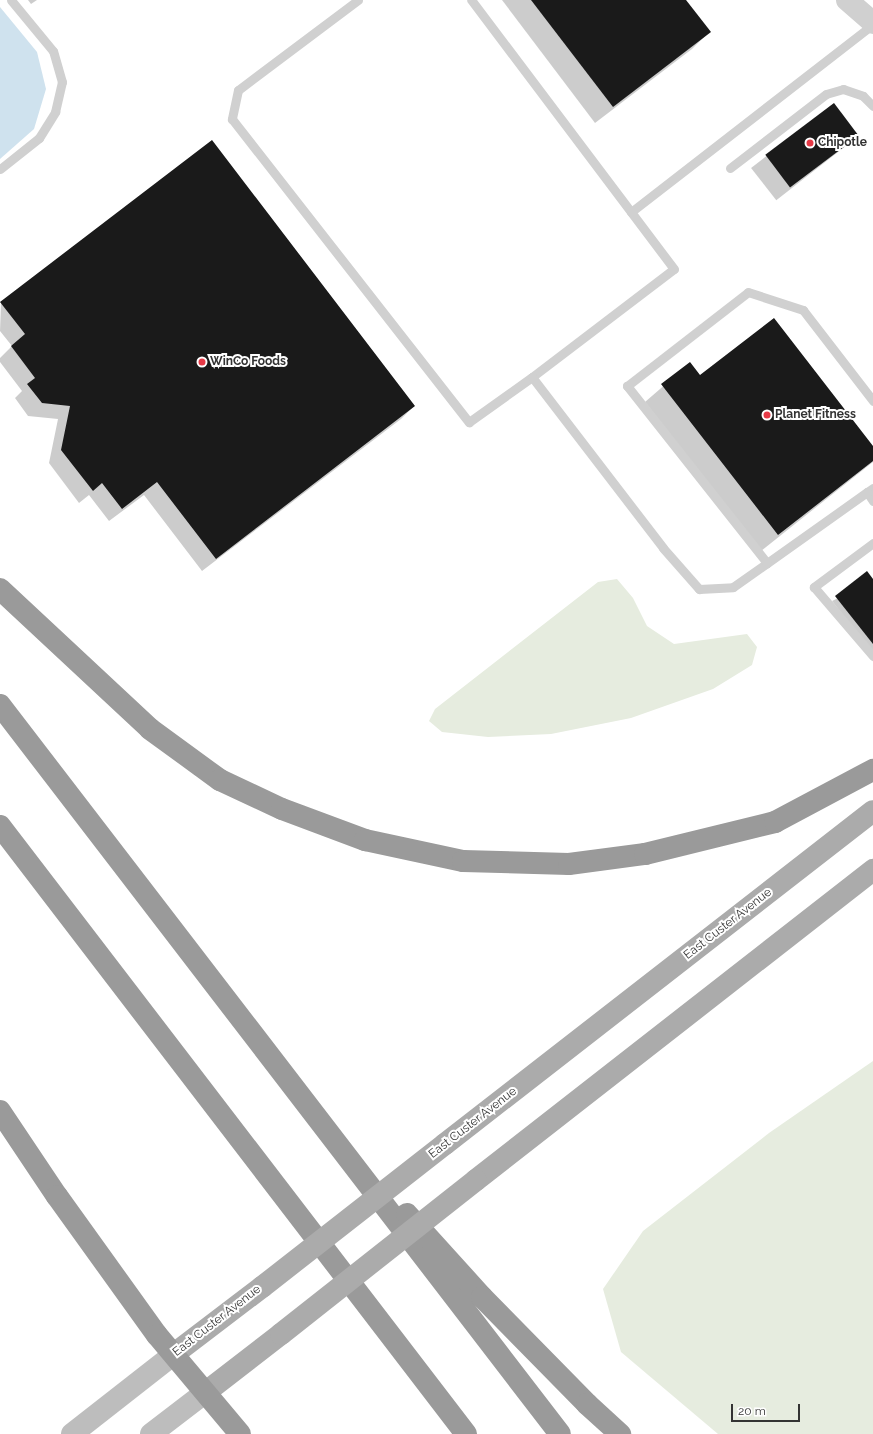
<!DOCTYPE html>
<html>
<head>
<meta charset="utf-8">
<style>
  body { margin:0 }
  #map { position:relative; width:873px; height:1434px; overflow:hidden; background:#fff; font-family:Raleway,sans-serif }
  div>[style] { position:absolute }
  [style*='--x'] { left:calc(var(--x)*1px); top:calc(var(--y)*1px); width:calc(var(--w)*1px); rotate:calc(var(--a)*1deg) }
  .green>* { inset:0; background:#e6ecdf }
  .water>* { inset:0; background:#cfe2ee }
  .shadow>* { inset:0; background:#0003; transform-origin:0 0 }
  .building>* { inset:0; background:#1a1a1a; transform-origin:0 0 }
  .service>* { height:9px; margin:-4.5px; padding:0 4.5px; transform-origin:4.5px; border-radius:4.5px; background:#d0d0d0 }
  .tertiary>* { height:22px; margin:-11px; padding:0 11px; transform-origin:11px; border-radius:11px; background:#d0d0d0 }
  .secondary>* { height:22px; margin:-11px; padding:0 11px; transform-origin:11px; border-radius:11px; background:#bdbdbd }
  .primary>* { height:22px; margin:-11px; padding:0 11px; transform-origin:11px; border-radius:11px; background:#ababab }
  .motorway>* { height:22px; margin:-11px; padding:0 11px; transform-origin:11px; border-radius:11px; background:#9a9a9a }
  .primary-bridge>* { height:22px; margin:-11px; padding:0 11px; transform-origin:11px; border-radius:11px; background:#ababab }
  .dots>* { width:11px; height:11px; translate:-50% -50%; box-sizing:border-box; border:2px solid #fff; border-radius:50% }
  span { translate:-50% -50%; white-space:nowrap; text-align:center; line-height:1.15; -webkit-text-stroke:4px #fff; paint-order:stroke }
  .poi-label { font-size:12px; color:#333; font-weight:700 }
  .left { translate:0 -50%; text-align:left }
  .street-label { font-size:12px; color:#333 }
  .scale { position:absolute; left:731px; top:1404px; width:69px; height:18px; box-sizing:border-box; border:2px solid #333; border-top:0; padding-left:5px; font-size:12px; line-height:14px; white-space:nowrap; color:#333; -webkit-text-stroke:3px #fff; paint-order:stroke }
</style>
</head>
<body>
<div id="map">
  <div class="green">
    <i style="clip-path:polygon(617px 579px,633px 598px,647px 626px,674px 644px,747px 634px,757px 647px,752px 665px,713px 689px,631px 718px,551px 734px,488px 737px,442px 732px,429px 721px,435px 709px,598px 582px)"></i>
    <i style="clip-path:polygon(873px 1061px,873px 1434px,718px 1434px,621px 1352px,603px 1289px,643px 1231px,769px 1133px)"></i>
  </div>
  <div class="water">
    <i style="clip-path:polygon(0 7px,37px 52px,46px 89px,34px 129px,0 159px)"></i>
  </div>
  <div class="shadow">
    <i style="clip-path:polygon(28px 0,37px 0,31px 4px)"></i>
    <i style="clip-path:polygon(502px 0,685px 0,709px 32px,692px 49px,595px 123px)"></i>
    <i style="left:833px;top:104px;width:41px;height:104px;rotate:52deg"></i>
    <i style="clip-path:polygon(1px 303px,414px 406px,401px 419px,202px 571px,144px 495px,109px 521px,89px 495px,79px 503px,49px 463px,58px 419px,28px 416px,15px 398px,22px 391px,0 362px,0 358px,12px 346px,0 331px)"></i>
    <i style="clip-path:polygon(690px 363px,700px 376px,873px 447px,873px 462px,761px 551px,645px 402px)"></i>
    <i style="clip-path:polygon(873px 581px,873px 654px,832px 601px)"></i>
  </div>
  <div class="building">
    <i style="clip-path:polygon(531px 0,686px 0,711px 32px,613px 107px)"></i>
    <i style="left:834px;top:103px;width:41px;height:86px;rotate:53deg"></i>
    <i style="clip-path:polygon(212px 140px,415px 406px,216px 559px,157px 482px,122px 509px,102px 483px,93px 491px,61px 450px,70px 406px,42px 403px,27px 384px,35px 378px,11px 346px,25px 334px,0 302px)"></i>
    <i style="clip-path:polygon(774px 318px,873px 446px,873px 461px,778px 535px,661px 384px,690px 362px,700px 375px)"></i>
    <i style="clip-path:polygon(867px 571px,873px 579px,873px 644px,835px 596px)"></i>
  </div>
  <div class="service">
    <i style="--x:358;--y:0;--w:150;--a:143.1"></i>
    <i style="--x:238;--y:90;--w:30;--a:102"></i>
    <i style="--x:232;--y:119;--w:385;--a:52"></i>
    <i style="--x:469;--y:422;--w:77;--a:-35.5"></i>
    <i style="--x:532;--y:377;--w:178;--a:-37.3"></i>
    <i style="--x:674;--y:269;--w:337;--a:-127"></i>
    <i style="--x:730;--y:168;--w:121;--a:-37.6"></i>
    <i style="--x:826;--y:94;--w:18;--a:-16"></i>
    <i style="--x:843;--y:89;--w:21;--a:19"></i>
    <i style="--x:863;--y:96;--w:14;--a:45"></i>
    <i style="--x:0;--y:169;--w:50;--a:-38.5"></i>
    <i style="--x:39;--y:138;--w:31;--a:-58"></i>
    <i style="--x:55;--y:112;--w:31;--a:-77"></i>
    <i style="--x:62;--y:82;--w:32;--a:-106"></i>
    <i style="--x:53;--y:51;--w:66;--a:-129.5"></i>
    <i style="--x:631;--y:212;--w:306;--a:-37.8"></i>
    <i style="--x:532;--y:377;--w:215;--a:52.5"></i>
    <i style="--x:663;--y:548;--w:55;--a:48.7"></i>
    <i style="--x:699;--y:589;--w:34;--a:-3"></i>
    <i style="--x:733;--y:587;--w:42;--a:-35.2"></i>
    <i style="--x:873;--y:488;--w:7;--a:146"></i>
    <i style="--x:867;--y:492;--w:11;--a:56"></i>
    <i style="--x:867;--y:492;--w:123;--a:144.6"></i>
    <i style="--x:767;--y:563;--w:226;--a:-128.3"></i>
    <i style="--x:627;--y:386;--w:153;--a:-37.8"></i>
    <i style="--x:748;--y:292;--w:58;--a:18.1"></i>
    <i style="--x:803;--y:310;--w:115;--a:52.4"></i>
    <i style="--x:873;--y:543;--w:74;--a:143.3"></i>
    <i style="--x:814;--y:587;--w:91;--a:49.5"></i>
  </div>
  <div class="tertiary">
    <i style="--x:847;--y:0;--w:35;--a:41"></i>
  </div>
  <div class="secondary">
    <i style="--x:72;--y:1434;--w:130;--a:-38.1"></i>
    <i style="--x:151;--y:1434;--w:69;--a:-37.4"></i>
  </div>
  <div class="primary">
    <i style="--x:445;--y:1144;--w:542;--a:-37.88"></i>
    <i style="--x:476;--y:1180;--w:504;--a:-37.98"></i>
    <i style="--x:174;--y:1354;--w:111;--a:-37.3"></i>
    <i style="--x:206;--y:1392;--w:95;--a:-37.7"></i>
  </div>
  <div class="motorway">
    <i style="--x:0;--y:589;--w:205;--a:43"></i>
    <i style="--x:150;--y:729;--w:87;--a:36.1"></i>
    <i style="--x:220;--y:780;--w:68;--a:25.1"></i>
    <i style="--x:282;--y:809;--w:89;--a:20.5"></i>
    <i style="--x:365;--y:840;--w:100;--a:12.1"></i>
    <i style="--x:463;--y:861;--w:106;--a:1.6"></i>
    <i style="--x:569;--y:864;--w:77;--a:-7.5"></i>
    <i style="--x:645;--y:854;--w:134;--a:-13.8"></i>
    <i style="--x:775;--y:822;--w:111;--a:-28"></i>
    <i style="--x:0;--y:705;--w:919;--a:52.47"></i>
    <i style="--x:0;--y:826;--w:766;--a:52.53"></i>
    <i style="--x:0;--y:1111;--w:102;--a:56.2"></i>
    <i style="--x:57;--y:1196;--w:171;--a:54.3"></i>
    <i style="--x:157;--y:1335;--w:129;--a:50"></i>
    <i style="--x:407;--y:1214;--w:112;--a:47.9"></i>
    <i style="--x:482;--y:1297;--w:150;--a:45.5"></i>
    <i style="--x:587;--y:1404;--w:45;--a:42.3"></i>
  </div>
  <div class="primary-bridge">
    <i style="--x:262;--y:1287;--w:232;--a:-38"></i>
    <i style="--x:281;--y:1334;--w:248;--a:-38.3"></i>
  </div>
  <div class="dots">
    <i style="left:810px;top:143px;background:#e63946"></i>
    <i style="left:202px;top:362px;background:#e63946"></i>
    <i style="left:767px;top:415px;background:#e63946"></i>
  </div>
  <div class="poi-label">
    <span class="left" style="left:818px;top:143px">Chipotle</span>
    <span class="left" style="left:210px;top:362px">WinCo Foods</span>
    <span class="left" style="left:775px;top:415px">Planet Fitness</span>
  </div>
  <div class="street-label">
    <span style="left:728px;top:924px;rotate:-38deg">East Custer Avenue</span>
    <span style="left:473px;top:1123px;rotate:-38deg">East Custer Avenue</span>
    <span style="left:217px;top:1321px;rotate:-38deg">East Custer Avenue</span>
  </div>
  <div class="scale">20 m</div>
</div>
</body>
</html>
